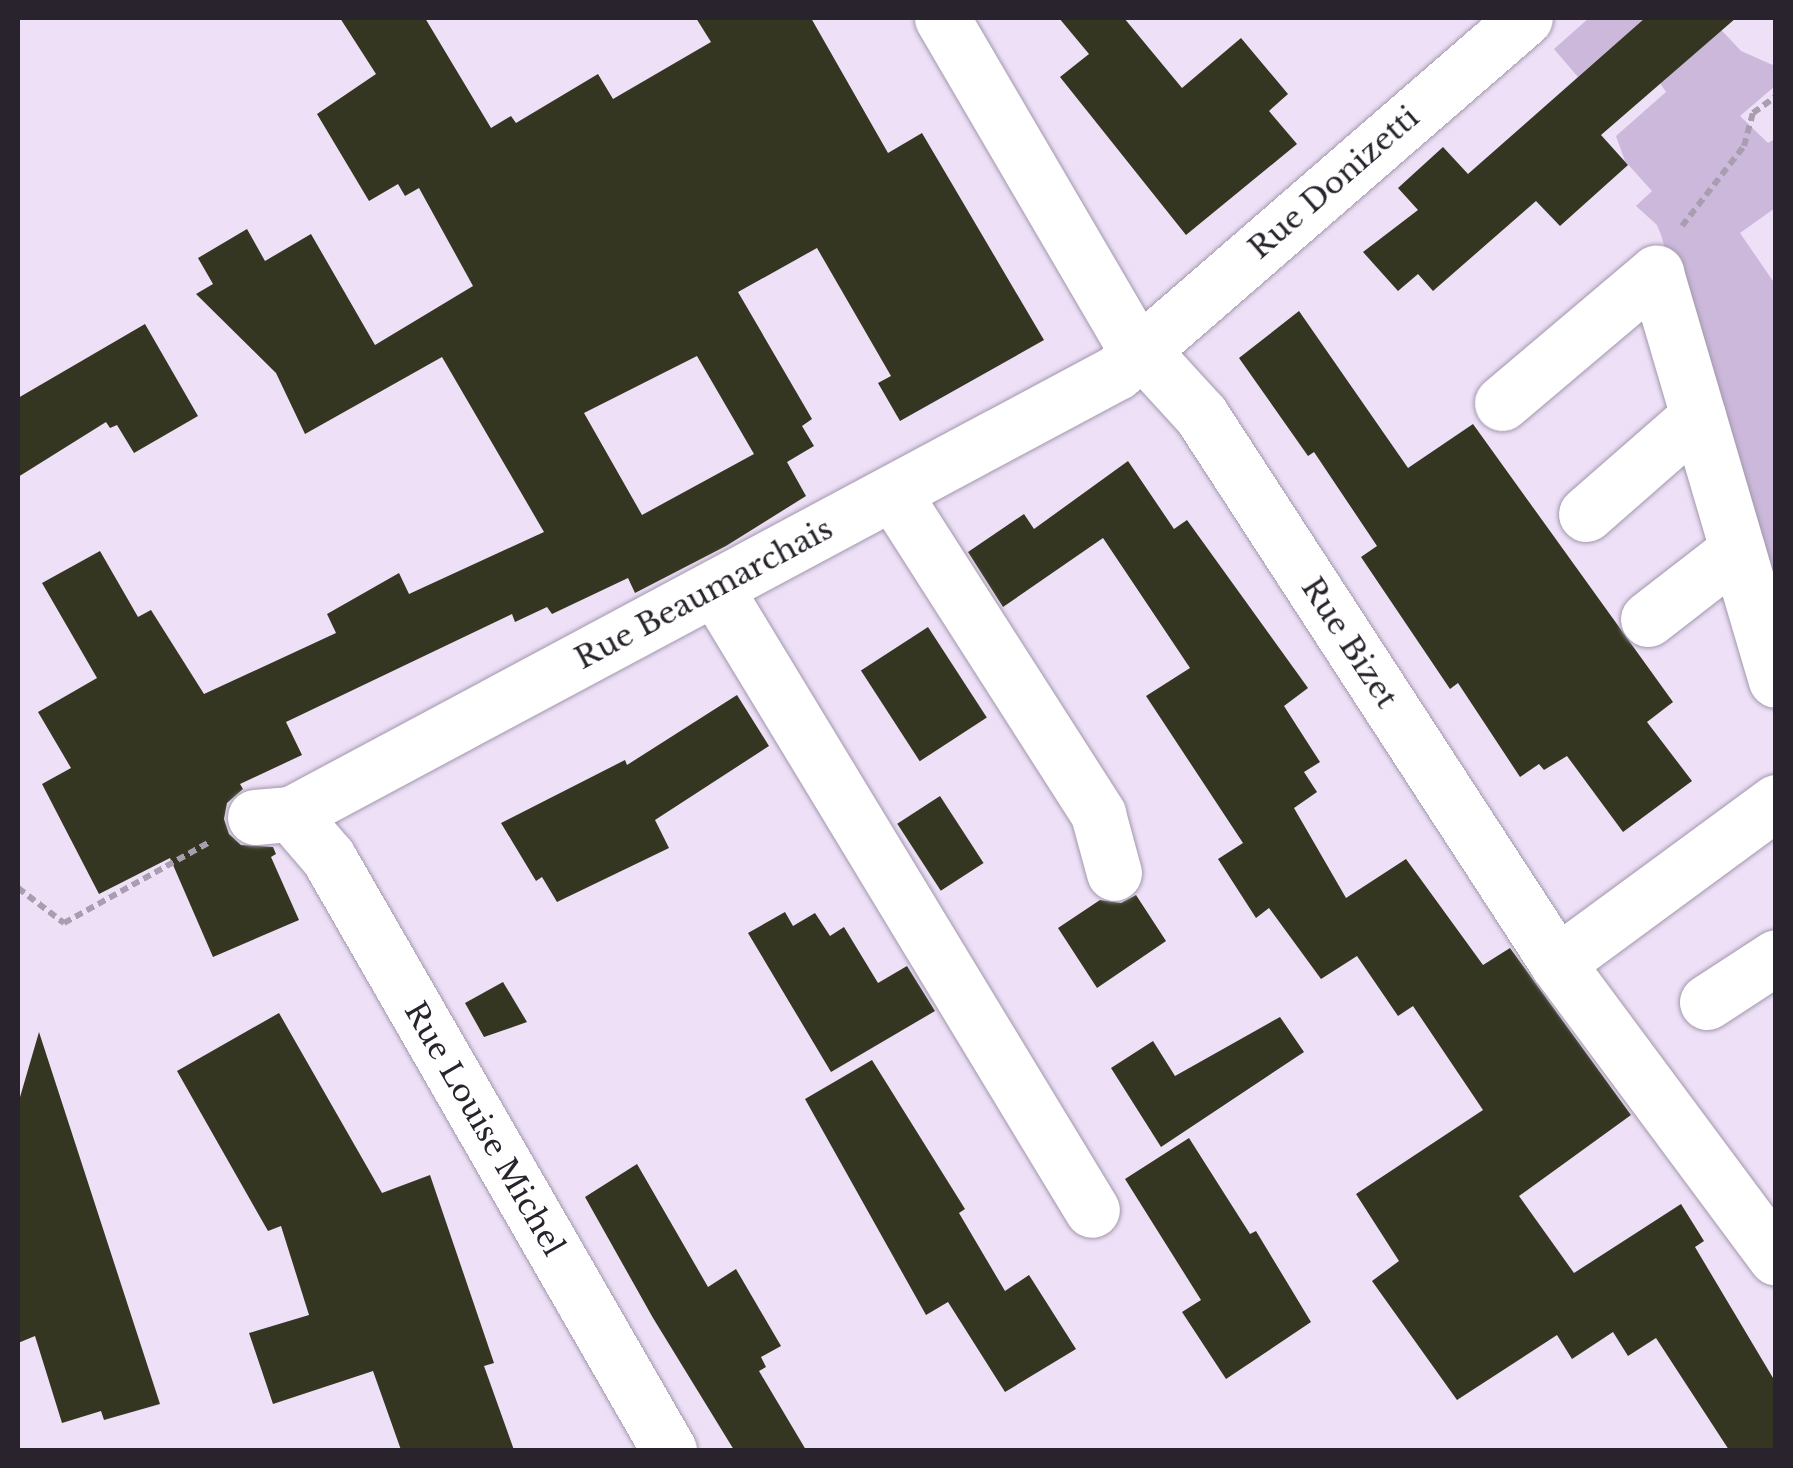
<!DOCTYPE html>
<html>
<head>
<meta charset="utf-8">
<style>
  body { margin:0 }
  #map { position:relative; width:1793px; height:1468px; overflow:hidden; background:#ede0f7; font-family:"Libre Baskerville",serif }
  div>[style] { position:absolute }
  [style*='--x'] { left:calc(var(--x)*1px); top:calc(var(--y)*1px); width:calc(var(--w)*1px); rotate:calc(var(--a)*1deg) }
  .green>* { inset:0; background:#cbb8da }
  .building>* { inset:0; background:#353622; transform-origin:0 0 }
  .path>* { height:6px; margin-top:-3px; transform-origin:0; background:repeating-linear-gradient(90deg,#a89eb0 0 8px,transparent 0 13px) }
  .roads { filter:drop-shadow(0 0 2px #a297ac) drop-shadow(0 0 2px #a297ac) }
  .minor>* { height:55px; margin:-27.5px; padding:0 27.5px; transform-origin:27.5px; border-radius:27.5px; background:#fff }
  span { translate:-50% -50%; white-space:nowrap; text-align:center; line-height:1.15; -webkit-text-stroke:10px #fff; paint-order:stroke }
  .street-label { font-size:30px; color:#28232c }
  .frame { position:absolute; inset:0; border:20px solid #28232c; pointer-events:none }
</style>
</head>
<body>
<div id="map">
  <div class="green">
    <i style="clip-path:polygon(1589px 18px,1645px 18px,1578px 77px,1554px 49px)"></i>
    <i style="clip-path:polygon(1650px 18px,1710px 18px,1741px 51px,1775px 66px,1775px 86px,1740px 116px,1768px 143px,1775px 139px,1775px 208px,1740px 233px,1775px 284px,1775px 630px,1661px 235px,1657px 225px,1636px 206px,1652px 191px,1625px 161px,1616px 136px,1666px 92px,1660px 83px,1686px 60px)"></i>
  </div>
  <div class="building">
    <i style="clip-path:polygon(evenodd,340px 18px,425px 18px,491px 128px,511px 116px,516px 123px,598px 74px,613px 99px,711px 42px,696px 18px,811px 18px,888px 153px,922px 133px,1044px 340px,900px 421px,878px 383px,891px 376px,817px 248px,738px 292px,812px 419px,802px 426px,814px 446px,787px 462px,806px 496px,726px 546px,635px 593px,628px 578px,552px 614px,547px 607px,515px 622px,512px 614px,286px 722px,302px 755px,240px 784px,243px 789px,227px 803px,224px 819px,229px 834px,241px 845px,273px 847px,276px 854px,271px 857px,299px 920px,213px 957px,170px 858px,99px 894px,42px 784px,71px 768px,38px 712px,97px 678px,42px 583px,100px 551px,138px 617px,151px 610px,204px 694px,336px 633px,327px 614px,399px 573px,409px 594px,544px 532px,442px 357px,305px 434px,276px 373px,196px 294px,213px 284px,198px 258px,247px 229px,265px 261px,311px 234px,375px 345px,473px 286px,419px 188px,405px 196px,398px 184px,369px 201px,317px 114px,376px 74px,340px 18px,697px 356px,754px 454px,642px 515px,584px 413px,697px 356px)"></i>
    <i style="clip-path:polygon(1059px 18px,1124px 18px,1182px 88px,1241px 38px,1288px 94px,1269px 111px,1297px 144px,1186px 235px,1060px 77px,1089px 54px)"></i>
    <i style="clip-path:polygon(1645px 18px,1736px 18px,1601px 135px,1628px 165px,1560px 226px,1536px 201px,1433px 291px,1418px 274px,1398px 291px,1363px 252px,1418px 210px,1398px 188px,1443px 147px,1468px 174px)"></i>
    <i style="clip-path:polygon(1299px 311px,1408px 468px,1473px 424px,1673px 702px,1647px 722px,1692px 781px,1623px 832px,1567px 756px,1544px 770px,1539px 764px,1520px 777px,1458px 683px,1450px 689px,1361px 557px,1377px 546px,1314px 452px,1308px 456px,1239px 358px)"></i>
    <i style="clip-path:polygon(145px 324px,198px 416px,134px 453px,117px 425px,110px 428px,106px 422px,18px 477px,18px 398px)"></i>
    <i style="clip-path:polygon(1128px 461px,1174px 529px,1187px 520px,1308px 688px,1284px 706px,1320px 762px,1304px 772px,1317px 792px,1294px 808px,1346px 898px,1406px 859px,1483px 965px,1510px 948px,1631px 1115px,1519px 1196px,1574px 1273px,1681px 1204px,1704px 1241px,1695px 1247px,1776px 1383px,1776px 1450px,1729px 1450px,1656px 1338px,1628px 1356px,1613px 1332px,1572px 1359px,1557px 1335px,1457px 1400px,1372px 1281px,1399px 1261px,1356px 1194px,1483px 1110px,1413px 1006px,1398px 1016px,1357px 956px,1321px 979px,1269px 908px,1256px 918px,1218px 859px,1243px 843px,1146px 696px,1190px 668px,1103px 538px,1003px 607px,968px 552px,1024px 514px,1034px 529px)"></i>
    <i style="left:928px;top:627px;width:108px;height:80px;rotate:57deg"></i>
    <i style="clip-path:polygon(737px 695px,769px 746px,655px 820px,669px 848px,557px 902px,542px 877px,536px 881px,501px 823px,625px 760px,627px 765px)"></i>
    <i style="left:940px;top:796px;width:80px;height:51px;rotate:57deg"></i>
    <i style="clip-path:polygon(1136px 895px,1166px 941px,1097px 988px,1058px 928px,1100px 900px,1121px 903px)"></i>
    <i style="clip-path:polygon(785px 912px,793px 926px,815px 913px,830px 936px,844px 927px,878px 983px,907px 966px,935px 1011px,831px 1072px,748px 933px)"></i>
    <i style="clip-path:polygon(503px 982px,527px 1022px,484px 1037px,465px 1003px)"></i>
    <i style="clip-path:polygon(279px 1013px,382px 1193px,430px 1175px,494px 1363px,484px 1366px,514px 1450px,401px 1450px,373px 1371px,273px 1404px,249px 1333px,309px 1315px,281px 1226px,268px 1231px,177px 1071px)"></i>
    <i style="clip-path:polygon(1280px 1017px,1304px 1052px,1161px 1147px,1111px 1068px,1153px 1041px,1175px 1076px)"></i>
    <i style="clip-path:polygon(39px 1032px,160px 1404px,104px 1420px,101px 1411px,62px 1423px,35px 1336px,18px 1343px,18px 1104px)"></i>
    <i style="clip-path:polygon(872px 1060px,965px 1209px,959px 1213px,1005px 1291px,1029px 1275px,1076px 1349px,1005px 1392px,948px 1302px,926px 1315px,805px 1099px)"></i>
    <i style="clip-path:polygon(1189px 1138px,1250px 1234px,1256px 1231px,1311px 1322px,1226px 1379px,1182px 1312px,1201px 1300px,1125px 1179px)"></i>
    <i style="clip-path:polygon(637px 1164px,708px 1287px,736px 1269px,781px 1346px,761px 1357px,766px 1367px,759px 1371px,806px 1450px,734px 1450px,653px 1318px,585px 1197px)"></i>
  </div>
  <div class="path">
    <i style="--x:1682;--y:226;--w:101;--a:-52.2"></i>
    <i style="--x:1744;--y:146;--w:34;--a:-75"></i>
    <i style="--x:1753;--y:113;--w:29;--a:-36"></i>
    <i style="--x:18;--y:888;--w:58;--a:37.3"></i>
    <i style="--x:64;--y:923;--w:165;--a:-29.1"></i>
  </div>
  <div class="roads">
    <div class="minor">
      <i style="--x:942;--y:18;--w:366;--a:59.7"></i>
      <i style="--x:1127;--y:334;--w:110;--a:47.6"></i>
      <i style="--x:1201;--y:415;--w:653;--a:56.99"></i>
      <i style="--x:1557;--y:963;--w:367;--a:53.4"></i>
      <i style="--x:1502;--y:403;--w:202;--a:-40.2"></i>
      <i style="--x:1656;--y:273;--w:424;--a:73.6"></i>
      <i style="--x:893;--y:493;--w:381;--a:57.4"></i>
      <i style="--x:1098;--y:814;--w:61;--a:74.8"></i>
      <i style="--x:1586;--y:514;--w:149;--a:-41.2"></i>
      <i style="--x:715;--y:588;--w:727;--a:58.78"></i>
      <i style="--x:1648;--y:619;--w:113;--a:-37.8"></i>
      <i style="--x:291;--y:814;--w:57;--a:49.3"></i>
      <i style="--x:328;--y:857;--w:684;--a:60.1"></i>
      <i style="--x:255;--y:817;--w:36;--a:-5"></i>
      <i style="--x:291;--y:814;--w:937;--a:-28.15"></i>
      <i style="--x:1117;--y:372;--w:540;--a:-40.95"></i>
      <i style="--x:1557;--y:963;--w:272;--a:-36.3"></i>
      <i style="--x:1707;--y:1002;--w:82;--a:-33.1"></i>
    </div>
  </div>
  <div class="street-label">
    <span style="left:1334px;top:183px;rotate:-41deg">Rue Donizetti</span>
    <span style="left:704px;top:594px;rotate:-28deg">Rue Beaumarchais</span>
    <span style="left:1349px;top:643px;rotate:57deg">Rue Bizet</span>
    <span style="left:484px;top:1129px;rotate:60deg">Rue Louise Michel</span>
  </div>
  <div class="frame"></div>
</div>
</body>
</html>
